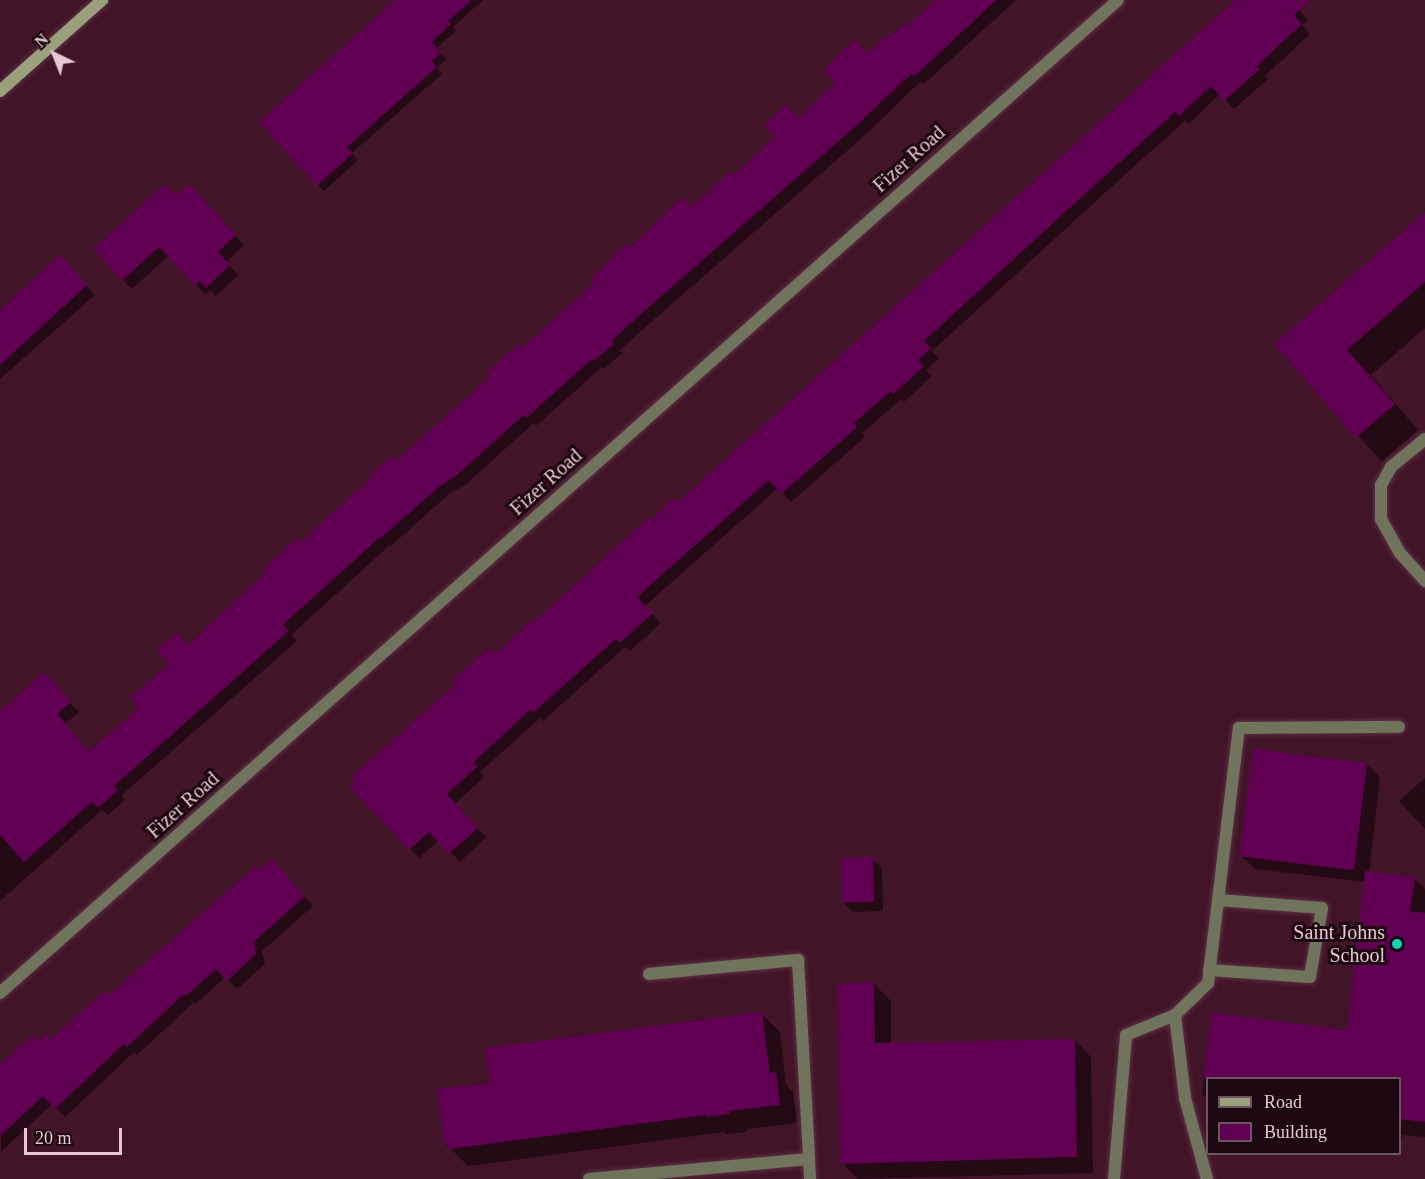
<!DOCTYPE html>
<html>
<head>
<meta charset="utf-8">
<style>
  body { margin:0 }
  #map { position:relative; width:1425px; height:1179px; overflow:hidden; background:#421428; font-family:Georgia,serif }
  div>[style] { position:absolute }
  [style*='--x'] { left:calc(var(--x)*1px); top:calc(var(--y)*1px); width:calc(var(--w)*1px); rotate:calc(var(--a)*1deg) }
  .shadow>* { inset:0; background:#0007 }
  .building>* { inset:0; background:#610053; transform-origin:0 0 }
  .roads { filter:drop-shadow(0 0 2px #5c3143) drop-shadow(0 0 2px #5c3143) }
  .service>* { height:12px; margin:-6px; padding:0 6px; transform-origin:6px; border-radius:6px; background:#70745d }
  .minor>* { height:12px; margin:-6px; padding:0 6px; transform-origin:6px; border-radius:6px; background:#70745d }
  .secondary>* { height:12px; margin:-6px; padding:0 6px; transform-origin:6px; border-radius:6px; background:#99a07b }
  .dots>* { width:16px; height:16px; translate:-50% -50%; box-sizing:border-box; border:3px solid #1c0810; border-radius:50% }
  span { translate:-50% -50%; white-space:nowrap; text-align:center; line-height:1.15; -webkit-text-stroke:6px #1c0810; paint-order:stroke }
  .street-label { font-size:20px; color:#e7c7d2 }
  .poi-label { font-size:20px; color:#e7c7d2 }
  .right { translate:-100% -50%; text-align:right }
  .legend { position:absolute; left:1206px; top:1077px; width:195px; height:78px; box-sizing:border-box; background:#1c0810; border:2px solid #6d545e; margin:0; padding:8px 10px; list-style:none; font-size:18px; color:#e7c7d2 }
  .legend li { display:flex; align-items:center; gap:12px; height:30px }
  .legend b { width:30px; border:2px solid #6d545e }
  .north { position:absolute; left:24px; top:24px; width:60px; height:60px; -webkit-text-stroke:4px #1c0810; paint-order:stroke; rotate:317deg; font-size:16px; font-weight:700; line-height:24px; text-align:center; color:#e7c7d2 }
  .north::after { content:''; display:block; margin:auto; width:21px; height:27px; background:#e7c7d2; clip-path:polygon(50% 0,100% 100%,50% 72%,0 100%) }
  .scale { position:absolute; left:24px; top:1128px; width:98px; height:27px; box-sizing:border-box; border:3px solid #e7c7d2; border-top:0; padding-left:8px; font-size:18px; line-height:21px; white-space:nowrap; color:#e7c7d2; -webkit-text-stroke:4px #1c0810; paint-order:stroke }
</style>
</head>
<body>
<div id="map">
  <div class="shadow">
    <i style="clip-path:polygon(397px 0,483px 0,453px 27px,456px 31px,436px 48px,446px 59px,437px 68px,442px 74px,352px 153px,358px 160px,324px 191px,261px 122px)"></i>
    <i style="clip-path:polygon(938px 0,1016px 0,924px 84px,920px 82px,865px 135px,633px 338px,619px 351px,622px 353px,604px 369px,602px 367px,536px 426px,534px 423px,465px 485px,449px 494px,391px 546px,390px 545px,291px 635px,297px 641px,122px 795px,125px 800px,108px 815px,102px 810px,0 901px,0 713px,52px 683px,79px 712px,65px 724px,90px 753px,141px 708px,189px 647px,301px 544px,396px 463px,597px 283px,629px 249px,692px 209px,733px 178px,867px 55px,906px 28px)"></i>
    <i style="clip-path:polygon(1236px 0,1290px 0,1308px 20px,1302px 25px,1310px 34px,1265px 76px,1268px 79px,1234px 109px,1220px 94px,1189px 124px,1185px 121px,1130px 170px,932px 351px,939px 358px,926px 370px,932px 376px,904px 402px,901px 399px,862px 433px,865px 437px,791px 502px,778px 488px,645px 606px,661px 623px,630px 651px,625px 647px,543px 721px,540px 718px,480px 772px,484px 777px,455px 804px,486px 837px,460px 862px,439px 840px,419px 858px,351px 786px,494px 655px,534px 624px,650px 522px,678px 504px)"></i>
    <i style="clip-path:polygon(198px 195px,244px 245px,226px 262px,238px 275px,216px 296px,210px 290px,205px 294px,169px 255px,132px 289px,123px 280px,177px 197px)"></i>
    <i style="clip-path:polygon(1425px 214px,1425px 328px,1371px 375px,1418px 430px,1382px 462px,1276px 345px)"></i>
    <i style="clip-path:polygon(60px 256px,95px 295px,0 379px,0 310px)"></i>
    <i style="clip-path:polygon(1366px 764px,1380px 777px,1369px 873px,1414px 878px,1425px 889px,1425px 1137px,1403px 1135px,1402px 1138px,1400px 1138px,1400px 1078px,1208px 1078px,1208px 1099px,1202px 1094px,1213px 1015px,1348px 1032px,1366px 882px,1255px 869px,1241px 856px)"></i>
    <i style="clip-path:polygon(1425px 778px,1425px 829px,1399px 801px)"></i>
    <i style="clip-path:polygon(873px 859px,882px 868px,883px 911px,853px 912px,844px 903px)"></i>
    <i style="clip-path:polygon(281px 870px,313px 906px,262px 951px,265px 964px,237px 989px,225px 977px,196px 1004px,194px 1002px,137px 1055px,134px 1052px,65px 1117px,52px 1104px,1px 1152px,0 1074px,50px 1041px,108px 998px,259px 872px)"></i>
    <i style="clip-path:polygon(874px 984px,891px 1001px,891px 1044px,1075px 1040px,1091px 1057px,1093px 1173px,858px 1179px,842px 1163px)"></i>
    <i style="clip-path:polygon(762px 1014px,780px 1032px,786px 1085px,793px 1092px,797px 1123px,747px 1129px,747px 1132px,726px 1134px,724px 1132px,468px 1166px,445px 1143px,491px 1084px)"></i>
  </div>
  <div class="building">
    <i style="clip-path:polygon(395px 0,472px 0,448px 21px,451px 24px,432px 42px,441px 53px,432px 61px,437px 67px,347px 147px,353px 153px,317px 186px,259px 122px)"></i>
    <i style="clip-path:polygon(936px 0,996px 0,915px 76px,911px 74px,856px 126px,624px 329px,612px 341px,614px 344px,594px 361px,592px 359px,526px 418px,524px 415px,456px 476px,440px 486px,381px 538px,380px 537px,283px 625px,289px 631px,114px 786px,118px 790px,98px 808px,92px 802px,24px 862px,0 835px,0 711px,44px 672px,71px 702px,57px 714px,89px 751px,139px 708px,130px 698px,169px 664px,157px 650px,177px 632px,188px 645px,266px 572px,263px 569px,297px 538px,301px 542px,372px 477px,370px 475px,391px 456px,396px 461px,490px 377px,487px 373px,518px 344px,522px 348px,594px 283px,591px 279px,625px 244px,629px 248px,683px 197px,692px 207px,729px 172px,733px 176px,775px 137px,764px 126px,786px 104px,798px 118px,835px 83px,823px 70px,855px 39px,867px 53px,892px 32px,894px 34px,904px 24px,906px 26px)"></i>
    <i style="clip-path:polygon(1235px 0,1311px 0,1294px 15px,1302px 24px,1257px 66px,1260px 69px,1224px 101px,1211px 86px,1179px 116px,1175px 112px,924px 341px,931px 348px,918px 360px,924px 366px,894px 394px,891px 391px,854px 423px,857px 427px,836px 446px,781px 494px,769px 480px,637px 597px,653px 613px,620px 643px,616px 639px,533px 713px,530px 710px,473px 763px,477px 767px,447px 794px,478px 828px,449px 854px,429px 832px,409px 850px,349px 786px,355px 781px,351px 777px,456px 684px,453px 680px,488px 648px,493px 654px,504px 646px,532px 620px,534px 622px,648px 518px,650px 520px,674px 498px,678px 502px)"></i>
    <i style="clip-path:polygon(165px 184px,176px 195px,189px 184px,236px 235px,218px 252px,230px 265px,206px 288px,200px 281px,195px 286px,159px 247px,122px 281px,93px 249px)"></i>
    <i style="clip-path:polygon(1425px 212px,1425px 282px,1347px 350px,1395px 404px,1356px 438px,1274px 344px)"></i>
    <i style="clip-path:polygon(60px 254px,87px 285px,0 365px,0 310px)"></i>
    <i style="left:1253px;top:749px;width:115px;height:108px;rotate:7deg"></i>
    <i style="left:873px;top:857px;width:45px;height:32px;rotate:89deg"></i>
    <i style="clip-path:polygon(272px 859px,305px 896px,254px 942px,256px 954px,227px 981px,216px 969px,186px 996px,184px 994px,127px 1047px,124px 1044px,55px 1109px,43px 1096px,0 1136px,0 1064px,32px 1036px,38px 1041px,45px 1034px,50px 1040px,104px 991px,108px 996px,256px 866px,259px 870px)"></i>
    <i style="clip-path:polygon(1365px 871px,1415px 877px,1410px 911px,1425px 913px,1425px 1122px,1400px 1119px,1400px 1078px,1203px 1078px,1212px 1013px,1347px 1030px)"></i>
    <i style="clip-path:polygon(874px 982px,875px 1043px,1075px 1039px,1077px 1157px,840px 1164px,837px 984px)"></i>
    <i style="clip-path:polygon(762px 1012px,770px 1073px,776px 1072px,780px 1105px,729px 1111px,730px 1114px,707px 1117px,706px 1115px,449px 1149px,448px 1144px,444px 1144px,437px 1089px,490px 1083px,485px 1048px)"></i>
  </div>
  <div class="roads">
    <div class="service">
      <i style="--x:1425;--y:439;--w:44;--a:140.5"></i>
      <i style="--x:1391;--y:467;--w:21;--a:119"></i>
      <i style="--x:1381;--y:485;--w:34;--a:90"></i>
      <i style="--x:1381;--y:519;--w:39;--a:61"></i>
      <i style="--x:1400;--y:553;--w:38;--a:48"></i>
      <i style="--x:1209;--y:970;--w:101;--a:4"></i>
      <i style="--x:1310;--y:977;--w:70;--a:-80.1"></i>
      <i style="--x:1322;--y:908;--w:104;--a:-175.6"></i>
      <i style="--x:649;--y:974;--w:150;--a:-5.4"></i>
      <i style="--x:798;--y:960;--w:199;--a:86.8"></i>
      <i style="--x:1175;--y:1015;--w:84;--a:83.1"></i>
      <i style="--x:1185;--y:1098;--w:84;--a:74.8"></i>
      <i style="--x:589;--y:1179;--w:221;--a:-5.2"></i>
      <i style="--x:809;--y:1159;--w:20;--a:87"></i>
      <i style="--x:1114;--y:1179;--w:144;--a:-85.2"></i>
      <i style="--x:1126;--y:1035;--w:53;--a:-22.2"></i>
      <i style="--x:1175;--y:1015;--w:46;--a:-44.1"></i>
      <i style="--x:1208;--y:983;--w:257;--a:-83.1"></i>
      <i style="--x:1239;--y:728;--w:160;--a:-0.4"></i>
    </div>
    <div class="minor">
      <i style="--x:0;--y:993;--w:1495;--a:-41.61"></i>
    </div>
    <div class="secondary">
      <i style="--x:0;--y:91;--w:137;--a:-41.7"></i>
    </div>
  </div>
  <div class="dots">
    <i style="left:1397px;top:944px;background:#11d5b4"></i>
  </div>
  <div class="street-label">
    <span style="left:909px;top:159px;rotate:-42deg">Fizer Road</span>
    <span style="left:546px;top:482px;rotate:-42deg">Fizer Road</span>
    <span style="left:183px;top:805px;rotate:-42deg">Fizer Road</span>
  </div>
  <div class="poi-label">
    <span class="right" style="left:1385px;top:944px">Saint Johns<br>School</span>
  </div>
  <ul class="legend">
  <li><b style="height:8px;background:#99a07b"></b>Road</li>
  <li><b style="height:16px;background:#610053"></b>Building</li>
  </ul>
  <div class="north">N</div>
  <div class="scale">20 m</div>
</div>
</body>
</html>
